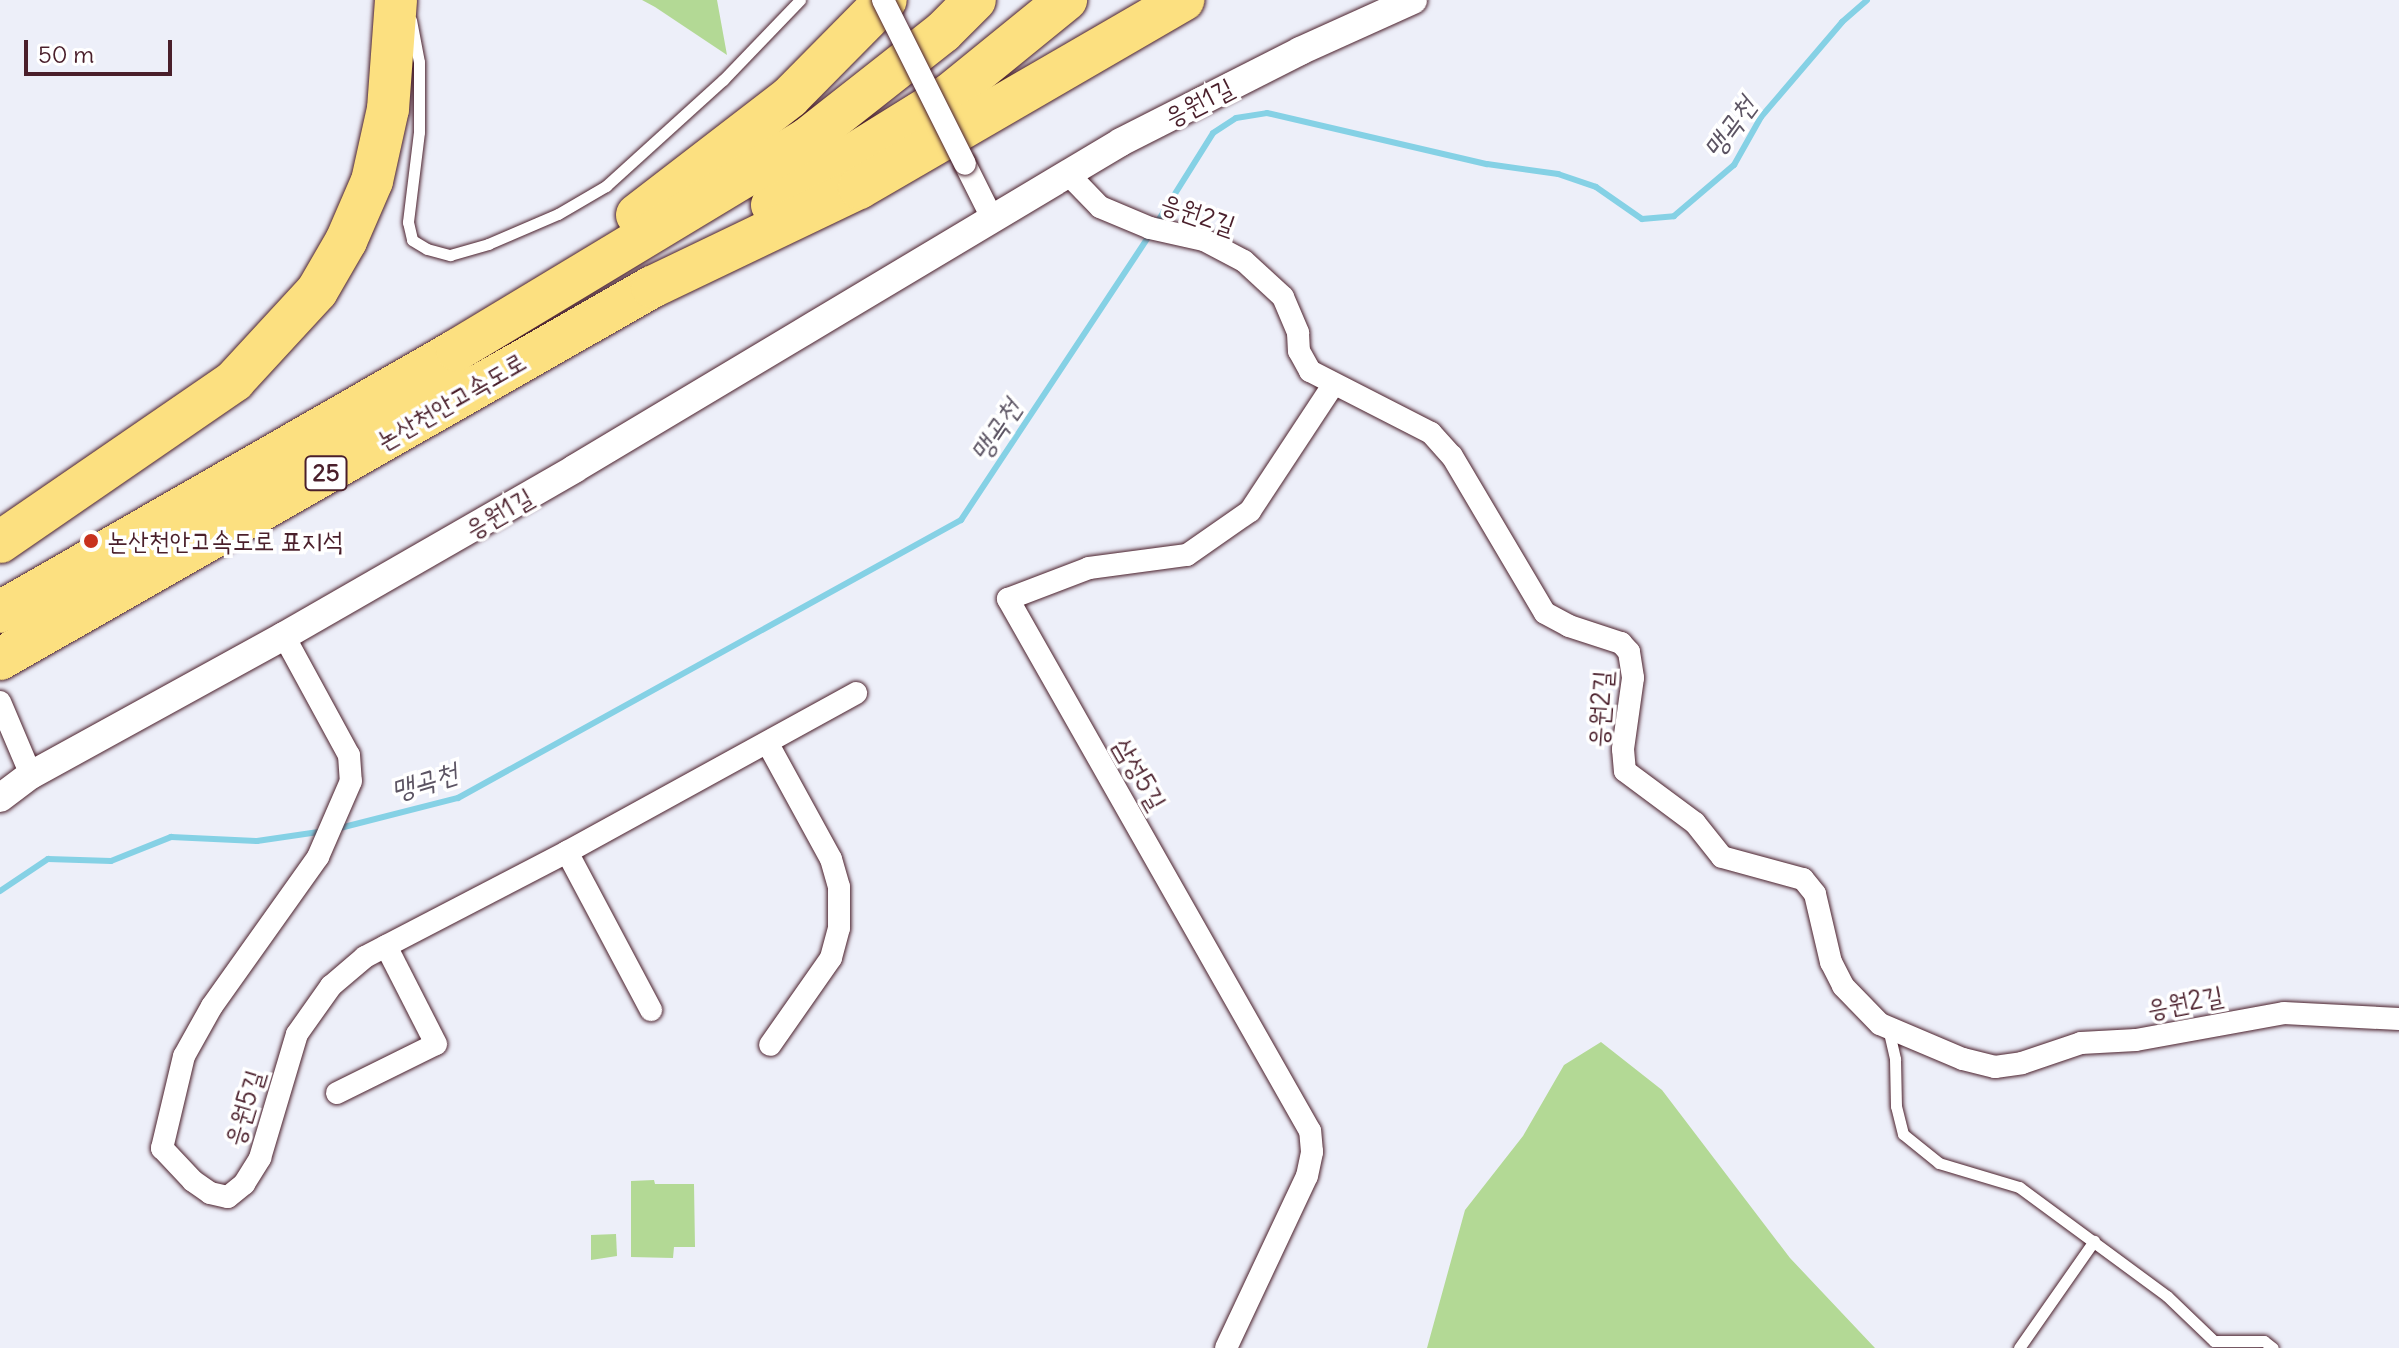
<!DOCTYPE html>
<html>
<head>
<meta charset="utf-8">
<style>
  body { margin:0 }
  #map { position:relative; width:2399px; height:1348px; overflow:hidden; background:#edeff9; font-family:Delius,"Poor Story",sans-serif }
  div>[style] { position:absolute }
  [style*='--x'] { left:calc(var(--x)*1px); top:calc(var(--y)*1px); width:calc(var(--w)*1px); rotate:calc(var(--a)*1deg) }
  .green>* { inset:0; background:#b3d995 }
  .stream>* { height:6px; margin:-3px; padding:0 3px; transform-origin:3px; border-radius:3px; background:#85d1e5 }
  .roads { filter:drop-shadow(0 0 2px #4a1f2b) drop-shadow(0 0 2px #4a1f2b) }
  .service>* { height:11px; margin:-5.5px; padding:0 5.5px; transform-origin:5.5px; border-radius:5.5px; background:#fff }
  .minor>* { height:22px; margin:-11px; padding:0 11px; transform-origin:11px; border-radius:11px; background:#fff }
  .tertiary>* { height:28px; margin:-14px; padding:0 14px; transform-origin:14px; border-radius:14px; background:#fff }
  .motorway>* { height:42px; margin:-21px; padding:0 21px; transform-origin:21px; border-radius:21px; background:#fce080 }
  .bridges { filter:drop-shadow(0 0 2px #4a1f2b) drop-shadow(0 0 2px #4a1f2b) }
  .minor-bridge>* { height:22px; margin:-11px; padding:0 11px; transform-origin:11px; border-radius:11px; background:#fff }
  .dots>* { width:22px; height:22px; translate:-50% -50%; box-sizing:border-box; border:4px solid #fff; border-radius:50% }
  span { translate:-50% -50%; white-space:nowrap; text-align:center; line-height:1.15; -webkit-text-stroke:7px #fff; paint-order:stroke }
  .shield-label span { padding:2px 6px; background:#fff; border:2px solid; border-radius:6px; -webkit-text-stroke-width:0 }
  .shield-label { font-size:24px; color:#4a1f2b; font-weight:700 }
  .street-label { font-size:26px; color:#4a1f2b }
  .poi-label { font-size:26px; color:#4a1f2b }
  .left { translate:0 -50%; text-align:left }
  .water-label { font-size:28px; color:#5c5463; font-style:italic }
  .scale { position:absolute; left:24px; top:40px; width:148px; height:36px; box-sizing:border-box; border:4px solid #4a1f2b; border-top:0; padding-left:10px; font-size:24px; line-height:28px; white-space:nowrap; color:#4a1f2b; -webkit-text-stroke:6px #fff; paint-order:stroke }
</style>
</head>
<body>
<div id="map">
  <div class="green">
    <i style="clip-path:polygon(642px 0,717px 0,727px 55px,655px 7px)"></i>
    <i style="clip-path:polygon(1601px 1042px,1662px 1090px,1790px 1258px,1875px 1348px,1427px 1348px,1465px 1210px,1523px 1136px,1564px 1065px)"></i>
    <i style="clip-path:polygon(654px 1180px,655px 1184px,694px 1184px,695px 1247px,674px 1247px,673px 1258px,631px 1257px,631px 1181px)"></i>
    <i style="clip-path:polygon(616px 1234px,617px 1256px,591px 1260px,591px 1235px)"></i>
  </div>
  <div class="stream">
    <i style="--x:1156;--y:224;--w:107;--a:-57.9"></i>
    <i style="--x:1213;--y:133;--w:27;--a:-33"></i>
    <i style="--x:1236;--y:118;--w:31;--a:-9"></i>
    <i style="--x:1267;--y:113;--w:226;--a:13.1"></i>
    <i style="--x:1487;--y:164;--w:72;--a:8"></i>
    <i style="--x:1558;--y:174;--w:40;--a:18.9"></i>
    <i style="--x:1596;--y:187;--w:56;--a:34.8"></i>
    <i style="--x:1642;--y:219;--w:32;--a:-5"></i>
    <i style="--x:1674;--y:216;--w:79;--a:-40.4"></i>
    <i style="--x:1734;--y:165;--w:55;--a:-60.6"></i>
    <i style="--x:1761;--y:117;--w:125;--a:-49.5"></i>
    <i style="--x:1842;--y:22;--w:33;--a:-41"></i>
    <i style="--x:336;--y:829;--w:126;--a:-14.3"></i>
    <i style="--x:458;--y:798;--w:575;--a:-28.93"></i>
    <i style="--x:961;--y:520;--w:344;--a:-56.5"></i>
    <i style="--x:0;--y:891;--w:58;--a:-33.7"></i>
    <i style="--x:48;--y:859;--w:63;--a:1.8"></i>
    <i style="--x:111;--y:861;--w:65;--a:-21.8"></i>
    <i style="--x:171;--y:837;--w:86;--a:2.7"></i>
    <i style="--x:257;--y:841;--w:69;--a:-8.4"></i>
  </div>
  <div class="roads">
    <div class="service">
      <i style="--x:411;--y:20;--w:43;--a:79.2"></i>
      <i style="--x:419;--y:62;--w:70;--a:90"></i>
      <i style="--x:419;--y:132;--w:91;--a:97"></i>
      <i style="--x:408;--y:222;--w:18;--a:77"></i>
      <i style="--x:412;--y:240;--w:17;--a:31"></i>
      <i style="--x:427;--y:249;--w:24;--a:15"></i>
      <i style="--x:450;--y:255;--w:40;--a:-16"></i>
      <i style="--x:488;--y:244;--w:76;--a:-23.2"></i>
      <i style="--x:558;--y:214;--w:56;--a:-30.3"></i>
      <i style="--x:606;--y:186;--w:158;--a:-42.2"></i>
      <i style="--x:723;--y:80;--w:111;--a:-46.1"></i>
      <i style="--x:1888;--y:1028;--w:32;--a:77"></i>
      <i style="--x:1895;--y:1059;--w:47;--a:88.8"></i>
      <i style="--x:1896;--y:1106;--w:29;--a:76"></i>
      <i style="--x:1903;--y:1134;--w:46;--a:38.9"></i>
      <i style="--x:1939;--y:1163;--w:84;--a:16.7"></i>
      <i style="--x:2019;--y:1187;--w:184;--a:36.4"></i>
      <i style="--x:2167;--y:1296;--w:65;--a:43.8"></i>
      <i style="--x:2214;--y:1341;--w:50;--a:0"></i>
      <i style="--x:2264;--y:1341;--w:11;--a:38"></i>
      <i style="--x:2019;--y:1348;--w:131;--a:-55"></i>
    </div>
    <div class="minor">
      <i style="--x:965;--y:164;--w:63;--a:63.4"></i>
      <i style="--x:1070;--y:176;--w:43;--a:45.9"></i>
      <i style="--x:1100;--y:207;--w:54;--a:22.8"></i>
      <i style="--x:1150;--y:228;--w:55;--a:12.5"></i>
      <i style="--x:1204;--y:240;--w:45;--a:27.7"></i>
      <i style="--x:1244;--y:261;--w:53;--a:42.7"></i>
      <i style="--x:1283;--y:297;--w:39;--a:67"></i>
      <i style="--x:1298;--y:333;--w:18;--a:87"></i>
      <i style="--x:1299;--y:351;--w:23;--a:61"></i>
      <i style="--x:1310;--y:371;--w:136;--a:27.1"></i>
      <i style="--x:1431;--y:433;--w:31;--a:48"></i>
      <i style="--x:1452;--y:456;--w:182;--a:59.4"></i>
      <i style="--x:1545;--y:613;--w:27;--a:28"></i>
      <i style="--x:1569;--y:626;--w:55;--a:18.1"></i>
      <i style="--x:1621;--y:643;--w:12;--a:48"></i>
      <i style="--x:1629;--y:652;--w:26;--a:81"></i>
      <i style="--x:1633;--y:678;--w:72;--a:98"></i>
      <i style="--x:1623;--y:749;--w:22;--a:85"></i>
      <i style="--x:1625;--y:771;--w:87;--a:36.6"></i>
      <i style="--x:1695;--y:823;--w:43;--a:51.5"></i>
      <i style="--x:1722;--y:857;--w:84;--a:15.2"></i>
      <i style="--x:1803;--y:879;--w:19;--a:51"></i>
      <i style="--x:1815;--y:894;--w:70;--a:76.8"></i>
      <i style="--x:1831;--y:962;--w:27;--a:63"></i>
      <i style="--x:1843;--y:986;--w:53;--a:45.8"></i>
      <i style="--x:1880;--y:1024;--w:90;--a:22.9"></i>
      <i style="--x:1963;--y:1059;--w:33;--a:14"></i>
      <i style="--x:1995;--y:1067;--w:27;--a:-8"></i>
      <i style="--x:2022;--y:1063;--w:62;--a:-18.7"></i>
      <i style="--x:2081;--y:1043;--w:55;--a:-3.1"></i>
      <i style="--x:2136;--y:1040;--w:150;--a:-10.3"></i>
      <i style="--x:2284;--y:1013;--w:115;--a:3"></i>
      <i style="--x:284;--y:636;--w:136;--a:61.4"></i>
      <i style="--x:349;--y:755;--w:26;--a:86"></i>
      <i style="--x:351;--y:781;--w:83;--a:113.5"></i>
      <i style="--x:318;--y:857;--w:183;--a:125.4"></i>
      <i style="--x:212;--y:1006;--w:57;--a:119.2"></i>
      <i style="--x:184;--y:1056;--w:95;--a:103.4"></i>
      <i style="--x:162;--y:1148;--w:45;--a:46.8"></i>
      <i style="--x:193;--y:1181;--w:21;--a:35"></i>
      <i style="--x:210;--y:1193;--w:18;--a:13"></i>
      <i style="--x:228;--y:1197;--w:21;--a:-39"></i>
      <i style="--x:244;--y:1184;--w:31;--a:-58"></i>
      <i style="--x:260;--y:1158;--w:129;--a:-73.4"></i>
      <i style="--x:297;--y:1034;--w:59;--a:-54.7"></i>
      <i style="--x:331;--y:986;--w:45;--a:-40.5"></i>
      <i style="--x:365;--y:957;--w:228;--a:-27.5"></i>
      <i style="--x:567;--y:852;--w:330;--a:-28.8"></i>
      <i style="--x:0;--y:702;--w:79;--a:67"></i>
      <i style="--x:768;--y:744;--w:131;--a:61.3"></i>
      <i style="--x:831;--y:859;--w:29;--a:74"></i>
      <i style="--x:839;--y:887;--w:41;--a:90"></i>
      <i style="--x:839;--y:928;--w:31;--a:105"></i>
      <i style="--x:831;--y:958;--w:106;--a:125"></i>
      <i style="--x:567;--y:852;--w:179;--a:62"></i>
      <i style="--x:337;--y:1093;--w:110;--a:-26.3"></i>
      <i style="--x:436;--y:1044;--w:110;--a:-117"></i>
      <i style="--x:1226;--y:1348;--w:190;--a:-64.8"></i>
      <i style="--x:1307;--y:1176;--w:25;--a:-78"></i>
      <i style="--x:1312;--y:1152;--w:21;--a:-95"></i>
      <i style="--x:1310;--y:1131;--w:612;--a:-119.58"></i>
      <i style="--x:1008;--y:599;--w:87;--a:-20.9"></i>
      <i style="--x:1089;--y:568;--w:99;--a:-7.6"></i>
      <i style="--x:1187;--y:555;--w:77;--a:-34.9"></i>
      <i style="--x:1250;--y:511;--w:151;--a:-56.6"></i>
    </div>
    <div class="tertiary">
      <i style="--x:0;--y:798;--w:39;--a:-37"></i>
      <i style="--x:31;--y:775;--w:289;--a:-28.8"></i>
      <i style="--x:284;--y:636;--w:335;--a:-29.9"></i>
      <i style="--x:574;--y:469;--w:637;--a:-30.87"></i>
      <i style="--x:1121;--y:142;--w:201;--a:-26.9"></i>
      <i style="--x:1300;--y:51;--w:124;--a:-24.3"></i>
    </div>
    <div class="motorway">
      <i style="--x:772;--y:205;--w:208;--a:-31.9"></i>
      <i style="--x:949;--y:95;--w:151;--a:-39.1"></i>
      <i style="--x:637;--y:215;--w:193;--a:-37.6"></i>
      <i style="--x:790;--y:97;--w:136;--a:-45.3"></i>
      <i style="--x:0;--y:542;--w:284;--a:-34.5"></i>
      <i style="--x:234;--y:381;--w:122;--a:-47.3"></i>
      <i style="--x:317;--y:291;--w:58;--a:-59.9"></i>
      <i style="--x:346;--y:241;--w:65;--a:-66.6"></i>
      <i style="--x:372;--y:181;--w:74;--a:-77.5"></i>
      <i style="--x:388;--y:109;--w:109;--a:-85.8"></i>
      <i style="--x:0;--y:612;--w:527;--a:-29.83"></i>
      <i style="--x:457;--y:350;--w:409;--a:-31.1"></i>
      <i style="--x:807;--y:139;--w:173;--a:-38.2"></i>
      <i style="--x:943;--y:32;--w:45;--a:-45"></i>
      <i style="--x:0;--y:659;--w:751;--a:-29.71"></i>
      <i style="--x:652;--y:287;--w:229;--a:-25.6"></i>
      <i style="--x:859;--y:188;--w:375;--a:-30.1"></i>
    </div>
  </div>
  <div class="bridges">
    <div class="minor-bridge">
      <i style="--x:883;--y:0;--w:183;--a:63.4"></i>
    </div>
  </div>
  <div class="dots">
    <i style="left:91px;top:541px;background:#c8321e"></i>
  </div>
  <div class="shield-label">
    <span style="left:326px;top:473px">25</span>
  </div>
  <div class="street-label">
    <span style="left:1199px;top:102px;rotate:-27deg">응원1길</span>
    <span style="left:1198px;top:214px;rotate:19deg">응원2길</span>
    <span style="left:451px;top:401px;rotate:-30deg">논산천안고속도로</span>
    <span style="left:499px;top:513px;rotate:-30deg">응원1길</span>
    <span style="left:1600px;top:709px;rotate:-86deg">응원2길</span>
    <span style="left:1140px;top:774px;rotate:60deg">삼성5길</span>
    <span style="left:2185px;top:1002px;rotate:-11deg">응원2길</span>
    <span style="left:244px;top:1108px;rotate:-73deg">응원5길</span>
  </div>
  <div class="poi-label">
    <span class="left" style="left:107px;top:541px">논산천안고속도로 표지석</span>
  </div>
  <div class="water-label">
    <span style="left:1729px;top:127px;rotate:-54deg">맹곡천</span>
    <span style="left:995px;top:430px;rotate:-56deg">맹곡천</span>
    <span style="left:424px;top:781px;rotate:-17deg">맹곡천</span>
  </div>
  <div class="scale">50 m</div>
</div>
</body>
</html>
